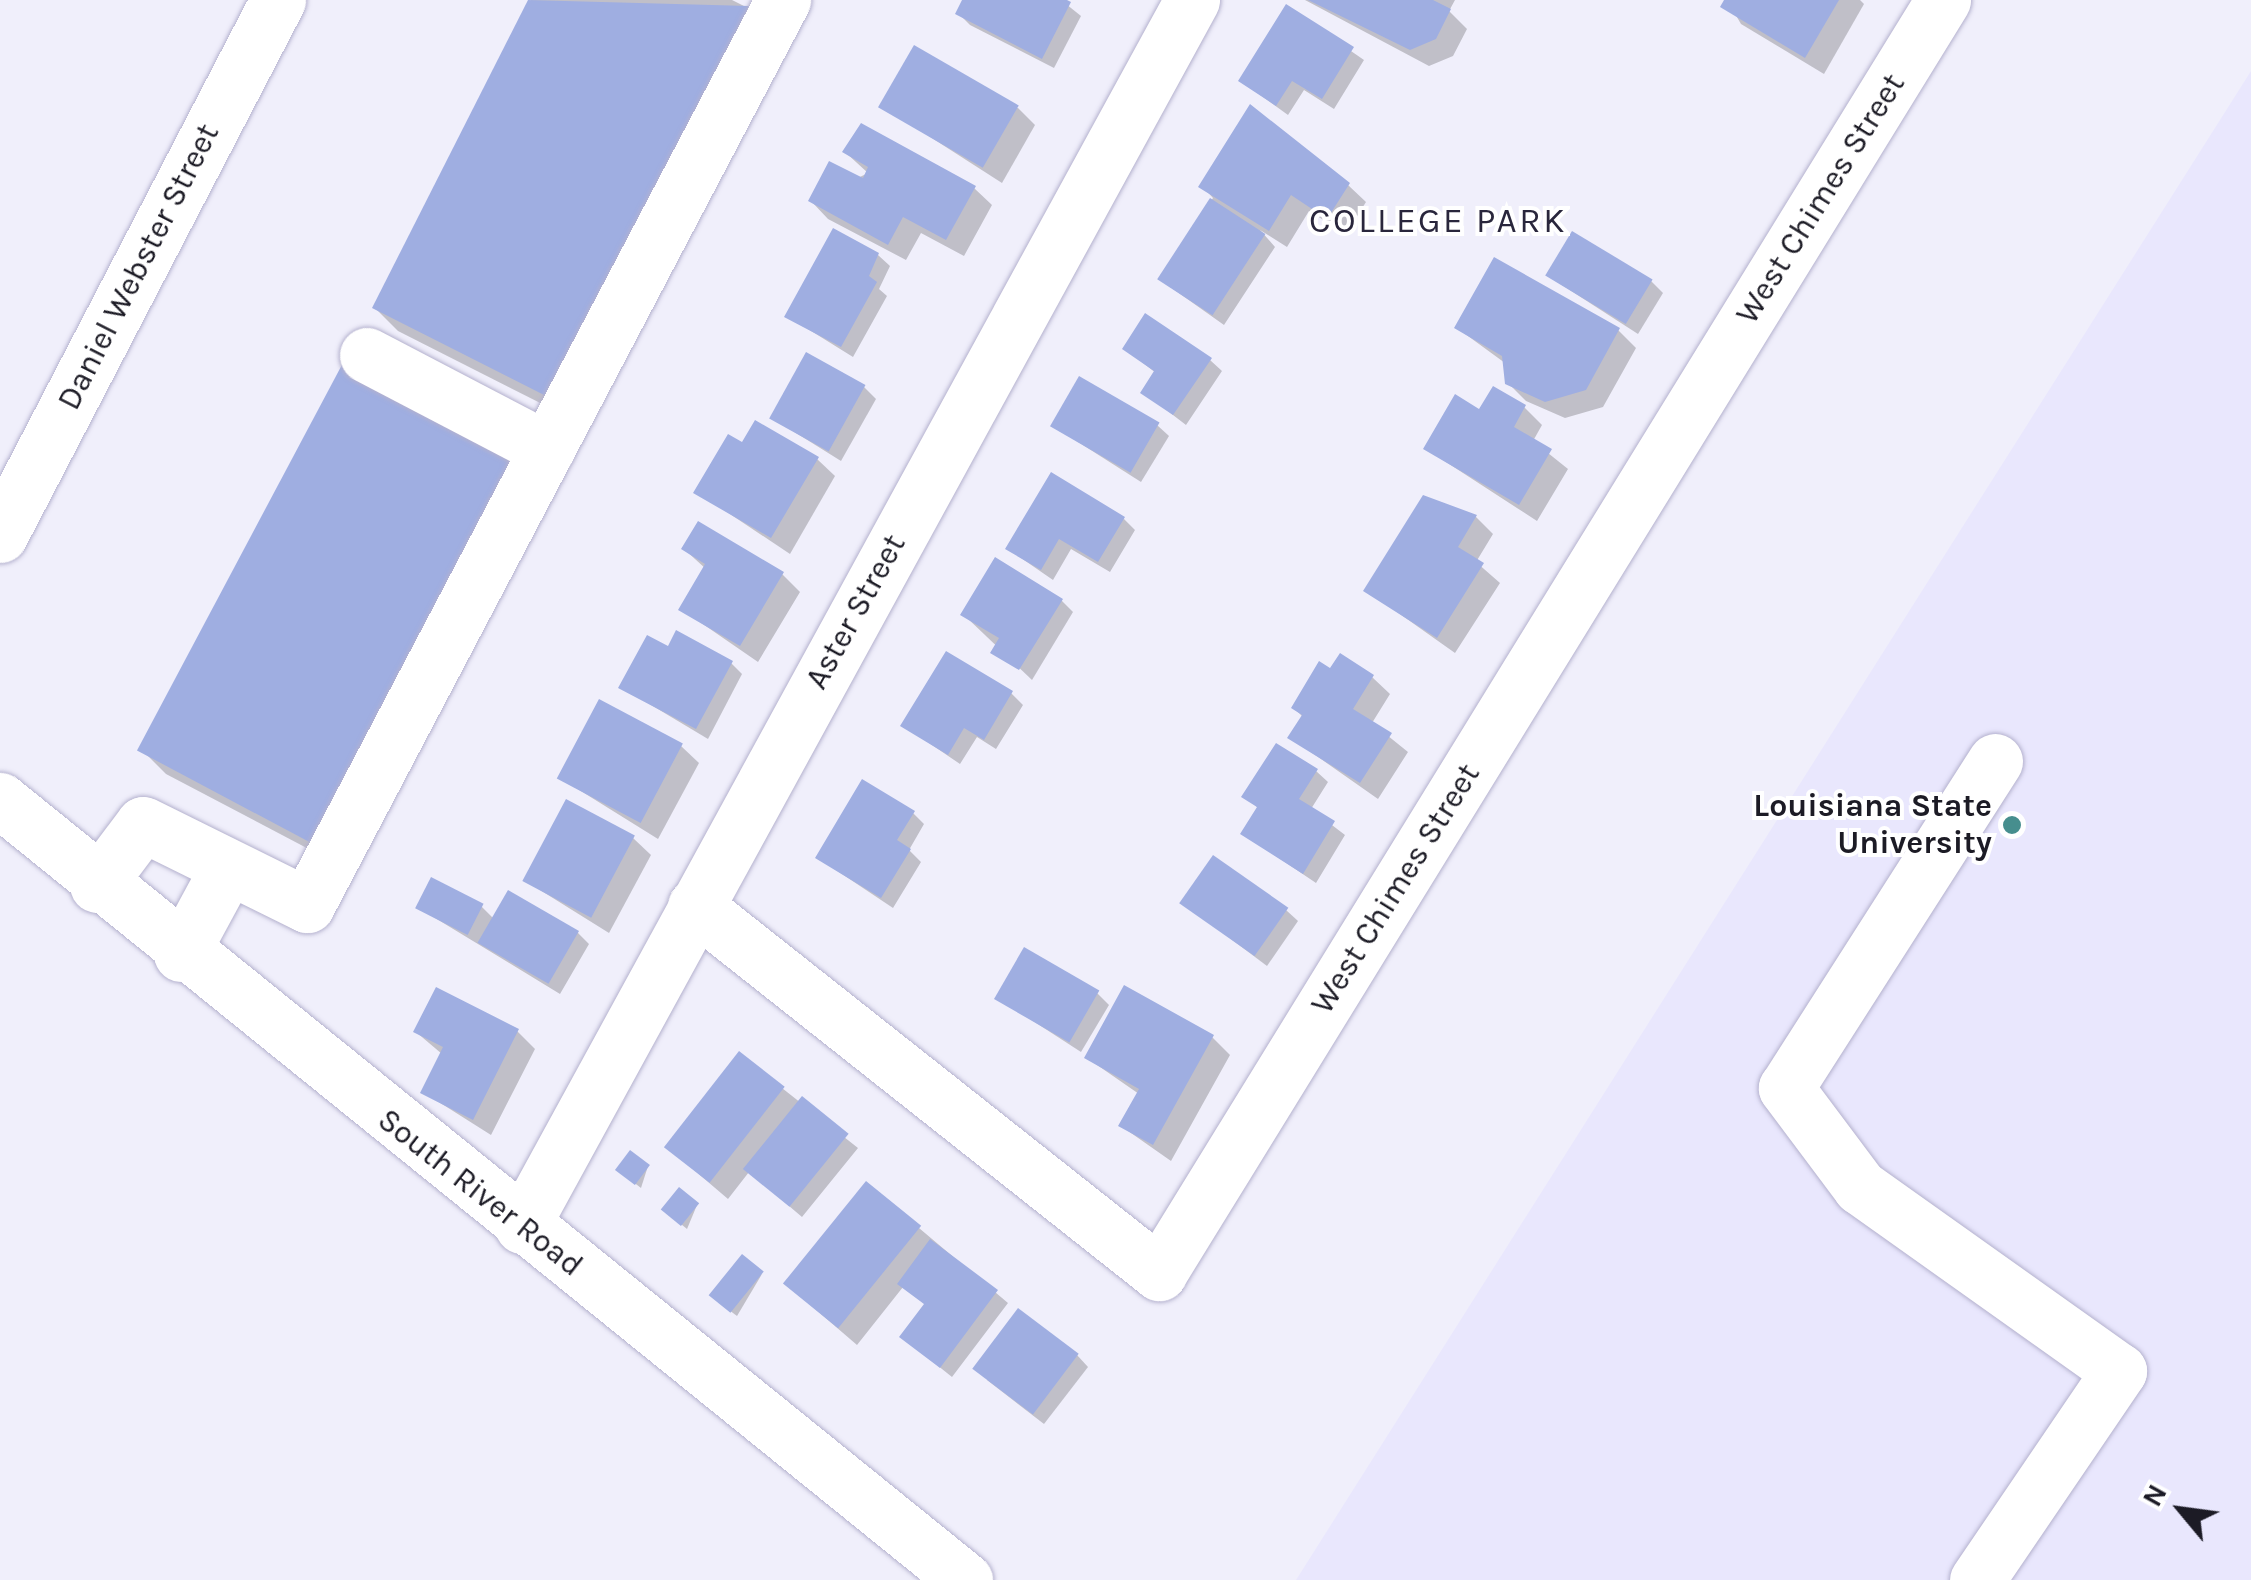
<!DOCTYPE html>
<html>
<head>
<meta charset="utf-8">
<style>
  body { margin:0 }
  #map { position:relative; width:2251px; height:1580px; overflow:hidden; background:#f0effb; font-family:Karla,sans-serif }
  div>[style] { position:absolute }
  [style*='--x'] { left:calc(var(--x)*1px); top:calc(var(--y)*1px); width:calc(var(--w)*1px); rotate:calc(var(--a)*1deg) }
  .built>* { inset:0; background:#e9e7fd }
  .shadow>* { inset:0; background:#0003 }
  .building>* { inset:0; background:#9faee1; transform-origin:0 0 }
  .roads { filter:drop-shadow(0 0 2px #b4b1ce) drop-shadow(0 0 2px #b4b1ce) }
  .minor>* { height:55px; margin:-27.5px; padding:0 27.5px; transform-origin:27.5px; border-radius:27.5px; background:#fff }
  .major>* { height:55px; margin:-27.5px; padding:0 27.5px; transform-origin:27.5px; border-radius:27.5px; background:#fff }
  .dots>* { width:28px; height:28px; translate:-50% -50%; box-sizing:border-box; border:5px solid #fff; border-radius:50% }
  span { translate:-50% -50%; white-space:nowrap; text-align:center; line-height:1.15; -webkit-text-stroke:8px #fff; paint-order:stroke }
  .street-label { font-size:32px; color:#1c1b25 }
  .poi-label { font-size:32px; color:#1c1b25; font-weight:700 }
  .right { translate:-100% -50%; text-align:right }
  .neighbourhood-label { font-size:35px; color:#29263c; letter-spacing:2.5px }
  .north { position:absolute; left:2131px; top:1460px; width:100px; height:100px; -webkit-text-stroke:8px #fff; paint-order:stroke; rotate:299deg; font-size:28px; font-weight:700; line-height:40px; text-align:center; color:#1c1b25 }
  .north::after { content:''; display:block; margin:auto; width:35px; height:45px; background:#1c1b25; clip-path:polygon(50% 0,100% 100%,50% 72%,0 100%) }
</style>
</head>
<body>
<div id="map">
  <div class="built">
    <i style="clip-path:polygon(2251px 71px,2251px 1580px,1296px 1580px)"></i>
  </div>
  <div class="shadow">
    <i style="clip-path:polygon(531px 0,732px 0,748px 8px,574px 420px,398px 331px,375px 308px)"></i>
    <i style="clip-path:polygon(965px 0,1061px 0,1081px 16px,1054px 68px,970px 25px,958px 13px)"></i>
    <i style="clip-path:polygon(1305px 0,1455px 0,1449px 11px,1467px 29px,1453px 56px,1429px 66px)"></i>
    <i style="clip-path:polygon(1727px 0,1860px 0,1864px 4px,1824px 74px,1741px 24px)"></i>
    <i style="clip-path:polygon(1287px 7px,1364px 60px,1334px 109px,1304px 90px,1288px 115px,1241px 81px)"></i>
    <i style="clip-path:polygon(882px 106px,1018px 108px,1035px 125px,1002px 183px)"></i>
    <i style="clip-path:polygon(845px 152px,974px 188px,992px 205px,964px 256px,921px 233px,906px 260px,828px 219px,811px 201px,868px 173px)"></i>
    <i style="clip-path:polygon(1348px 185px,1366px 202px,1346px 234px,1309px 211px,1287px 247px,1260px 230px,1275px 247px,1224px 325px,1159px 279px,1213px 198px,1202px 186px)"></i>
    <i style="clip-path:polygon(878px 255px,890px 266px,879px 289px,887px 296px,853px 357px,787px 316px)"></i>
    <i style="clip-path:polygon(1548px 276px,1651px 281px,1663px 293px,1638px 334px)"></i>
    <i style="clip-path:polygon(1457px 328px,1618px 330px,1636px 348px,1603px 407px,1565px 418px,1526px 401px,1508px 383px,1505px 363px)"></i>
    <i style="clip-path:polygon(1125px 349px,1210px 360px,1222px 371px,1186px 425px,1143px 392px,1156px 373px)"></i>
    <i style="clip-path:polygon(345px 365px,339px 865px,166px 774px,143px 751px)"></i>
    <i style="clip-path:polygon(864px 387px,876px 399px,841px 461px,772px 418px)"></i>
    <i style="clip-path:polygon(1524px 407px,1542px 425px,1533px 441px,1568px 469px,1537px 521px,1426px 449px,1480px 413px)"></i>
    <i style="clip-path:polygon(1157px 425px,1169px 436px,1141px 482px,1053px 426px)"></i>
    <i style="clip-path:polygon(743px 446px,817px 459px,835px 476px,790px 554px,697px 492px)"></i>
    <i style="clip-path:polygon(1424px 498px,1476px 517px,1493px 534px,1476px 562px,1500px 583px,1455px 653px,1366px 590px)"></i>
    <i style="clip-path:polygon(1124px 519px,1135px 530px,1110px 572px,1071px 549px,1053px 580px,1008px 549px)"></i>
    <i style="clip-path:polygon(684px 549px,782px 574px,800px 592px,758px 662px,681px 609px,706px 569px)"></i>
    <i style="clip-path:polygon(1061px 600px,1073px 612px,1032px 680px,964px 615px)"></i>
    <i style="clip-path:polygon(669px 649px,731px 663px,742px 674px,708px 739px,621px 687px)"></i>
    <i style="clip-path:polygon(1331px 671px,1372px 677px,1390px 694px,1372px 723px,1408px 752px,1378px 799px,1291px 738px,1303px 717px,1294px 708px)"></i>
    <i style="clip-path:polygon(1011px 693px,1023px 705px,996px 749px,977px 737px,960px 764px,904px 726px)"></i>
    <i style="clip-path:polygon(681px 746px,699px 763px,658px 839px,560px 778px)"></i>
    <i style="clip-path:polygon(1316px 771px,1328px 782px,1311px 809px,1345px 835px,1316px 883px,1243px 834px,1259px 809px,1245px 796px)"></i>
    <i style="clip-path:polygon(913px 813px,924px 824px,909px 850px,921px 862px,893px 908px,818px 858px)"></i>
    <i style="clip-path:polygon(633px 838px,651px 855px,609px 933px,524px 880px)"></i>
    <i style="clip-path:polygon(1183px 903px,1286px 910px,1298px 921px,1267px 966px)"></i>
    <i style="clip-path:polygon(481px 906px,494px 919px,578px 933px,589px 944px,560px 994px,417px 907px)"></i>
    <i style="clip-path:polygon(1097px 993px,1109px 1005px,1081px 1052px,996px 997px)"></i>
    <i style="clip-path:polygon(517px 1031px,535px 1049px,491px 1135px,423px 1092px,442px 1054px,416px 1032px)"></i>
    <i style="clip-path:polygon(1212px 1037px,1230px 1055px,1171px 1161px,1121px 1126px,1139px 1094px,1087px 1058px)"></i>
    <i style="clip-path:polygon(739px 1054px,858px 1148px,802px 1217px,749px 1172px,728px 1199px,667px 1147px)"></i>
    <i style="clip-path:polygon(648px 1166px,641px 1188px,623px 1174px)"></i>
    <i style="clip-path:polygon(697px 1205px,687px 1229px,670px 1215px)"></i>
    <i style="clip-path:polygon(919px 1228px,1008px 1303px,952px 1377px,902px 1337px,926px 1305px,903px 1287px,857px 1345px,786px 1284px)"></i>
    <i style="clip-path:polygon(762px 1274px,737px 1316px,717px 1301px)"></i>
    <i style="clip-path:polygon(1077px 1355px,1088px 1367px,1044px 1424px,987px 1380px)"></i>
  </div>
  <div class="building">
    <i style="clip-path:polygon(528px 0,749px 6px,550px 398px,372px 308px)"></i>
    <i style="clip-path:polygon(962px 0,1067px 0,1071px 2px,1042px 59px,955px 14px)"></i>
    <i style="clip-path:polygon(1308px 0,1433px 0,1451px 9px,1436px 39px,1410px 50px)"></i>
    <i style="clip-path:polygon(1724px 0,1839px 0,1805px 58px,1720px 7px)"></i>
    <i style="clip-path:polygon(1286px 4px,1354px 47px,1322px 99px,1292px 81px,1276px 106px,1238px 81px)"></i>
    <i style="left:914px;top:45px;width:121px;height:72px;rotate:30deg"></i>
    <i style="clip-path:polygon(1250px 104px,1350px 183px,1327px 219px,1291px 195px,1269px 231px,1198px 187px)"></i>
    <i style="clip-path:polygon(861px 123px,976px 186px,946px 240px,903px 217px,888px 245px,808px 201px,829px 161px,863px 178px,868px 167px,842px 152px)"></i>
    <i style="left:1210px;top:198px;width:66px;height:97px;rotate:33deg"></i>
    <i style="clip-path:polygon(833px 228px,879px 253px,869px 276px,877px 282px,841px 347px,784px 317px)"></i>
    <i style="left:1572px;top:231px;width:94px;height:52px;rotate:31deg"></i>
    <i style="clip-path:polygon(1494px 257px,1620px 328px,1586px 390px,1545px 402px,1505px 384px,1502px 356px,1454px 328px)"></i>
    <i style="clip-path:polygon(1145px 313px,1212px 358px,1173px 415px,1140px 393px,1154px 371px,1122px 349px)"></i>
    <i style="left:806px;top:352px;width:68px;height:76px;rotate:29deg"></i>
    <i style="left:344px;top:361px;width:199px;height:441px;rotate:28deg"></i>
    <i style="left:1079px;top:376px;width:93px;height:58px;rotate:30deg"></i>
    <i style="clip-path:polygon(1493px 386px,1526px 405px,1514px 427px,1552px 449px,1519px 505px,1423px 449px,1455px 394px,1479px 409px)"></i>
    <i style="clip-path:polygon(755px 420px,819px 457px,771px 538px,693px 493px,728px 434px,742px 442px)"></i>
    <i style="clip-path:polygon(1051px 472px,1125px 517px,1098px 562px,1059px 539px,1041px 570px,1005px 549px)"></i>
    <i style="clip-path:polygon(1423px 495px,1477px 515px,1458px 547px,1484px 563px,1437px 638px,1363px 591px)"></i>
    <i style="clip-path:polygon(698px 521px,784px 572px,740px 646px,678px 610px,705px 564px,681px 549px)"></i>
    <i style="clip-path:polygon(995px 557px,1063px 599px,1019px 670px,990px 653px,999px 638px,960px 615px)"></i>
    <i style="clip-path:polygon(676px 630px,733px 661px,696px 729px,618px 688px,647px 635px,668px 646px)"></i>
    <i style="clip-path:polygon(946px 651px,1013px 691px,984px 740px,964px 728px,948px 755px,900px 726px)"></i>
    <i style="clip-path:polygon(1340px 653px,1374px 675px,1353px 709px,1392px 733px,1360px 783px,1287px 738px,1302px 715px,1291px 708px,1319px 661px,1330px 668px)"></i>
    <i style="left:599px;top:699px;width:95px;height:90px;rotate:28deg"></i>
    <i style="clip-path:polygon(1276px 743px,1318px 769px,1299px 799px,1335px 821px,1303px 874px,1240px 834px,1257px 807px,1241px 797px)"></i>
    <i style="clip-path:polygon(862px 779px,915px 811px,897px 840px,911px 849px,881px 898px,815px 858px)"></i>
    <i style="left:566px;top:799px;width:78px;height:93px;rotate:28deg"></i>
    <i style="left:1213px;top:855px;width:92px;height:59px;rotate:35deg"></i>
    <i style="left:431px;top:877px;width:59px;height:35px;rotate:27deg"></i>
    <i style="left:508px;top:890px;width:82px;height:61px;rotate:30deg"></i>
    <i style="left:1024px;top:947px;width:87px;height:60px;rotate:30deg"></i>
    <i style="clip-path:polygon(1124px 985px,1214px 1035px,1153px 1145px,1118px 1126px,1139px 1089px,1084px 1058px)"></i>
    <i style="clip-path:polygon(436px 987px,519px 1029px,473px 1120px,420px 1093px,443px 1047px,413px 1032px)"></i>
    <i style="left:739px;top:1051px;width:58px;height:122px;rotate:38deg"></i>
    <i style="left:802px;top:1096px;width:60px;height:94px;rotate:39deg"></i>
    <i style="left:630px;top:1150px;width:25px;height:25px;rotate:37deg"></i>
    <i style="left:866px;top:1181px;width:71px;height:132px;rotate:39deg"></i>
    <i style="left:679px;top:1187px;width:26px;height:29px;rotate:39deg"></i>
    <i style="clip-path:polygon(930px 1239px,998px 1290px,940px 1368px,899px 1337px,924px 1304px,897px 1284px)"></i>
    <i style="left:742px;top:1254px;width:28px;height:53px;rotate:39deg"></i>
    <i style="left:1018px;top:1308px;width:76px;height:76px;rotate:37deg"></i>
  </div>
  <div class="roads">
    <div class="minor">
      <i style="--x:367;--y:355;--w:203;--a:27.6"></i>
      <i style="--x:0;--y:535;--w:603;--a:-62.54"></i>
      <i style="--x:97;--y:885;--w:76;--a:-53"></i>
      <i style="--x:143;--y:824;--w:183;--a:26.3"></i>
      <i style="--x:307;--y:905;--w:1023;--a:-62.26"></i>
      <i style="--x:695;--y:906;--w:592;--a:38.34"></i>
      <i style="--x:1159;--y:1273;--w:1495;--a:-58.37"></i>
      <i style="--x:181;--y:954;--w:99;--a:-61.6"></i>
      <i style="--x:522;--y:1226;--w:1397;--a:-61.34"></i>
      <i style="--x:1977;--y:1580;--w:253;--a:-55.8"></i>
      <i style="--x:2119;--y:1371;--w:318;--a:-144.6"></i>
      <i style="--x:1860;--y:1187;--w:124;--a:-126.8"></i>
      <i style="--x:1786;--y:1088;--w:388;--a:-57.4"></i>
    </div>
    <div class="major">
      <i style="--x:0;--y:800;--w:1241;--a:38.95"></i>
    </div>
  </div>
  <div class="dots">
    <i style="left:2012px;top:825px;background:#468e8e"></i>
  </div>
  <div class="street-label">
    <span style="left:1821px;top:199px;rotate:-58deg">West Chimes Street</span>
    <span style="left:139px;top:267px;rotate:-63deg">Daniel Webster Street</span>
    <span style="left:856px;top:612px;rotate:-61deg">Aster Street</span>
    <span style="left:1396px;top:889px;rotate:-58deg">West Chimes Street</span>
    <span style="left:480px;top:1193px;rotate:38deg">South River Road</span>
  </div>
  <div class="poi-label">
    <span class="right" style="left:1992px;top:825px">Louisiana State<br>University</span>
  </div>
  <div class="neighbourhood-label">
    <span style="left:1438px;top:221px">COLLEGE PARK</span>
  </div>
  <div class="north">N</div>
</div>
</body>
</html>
